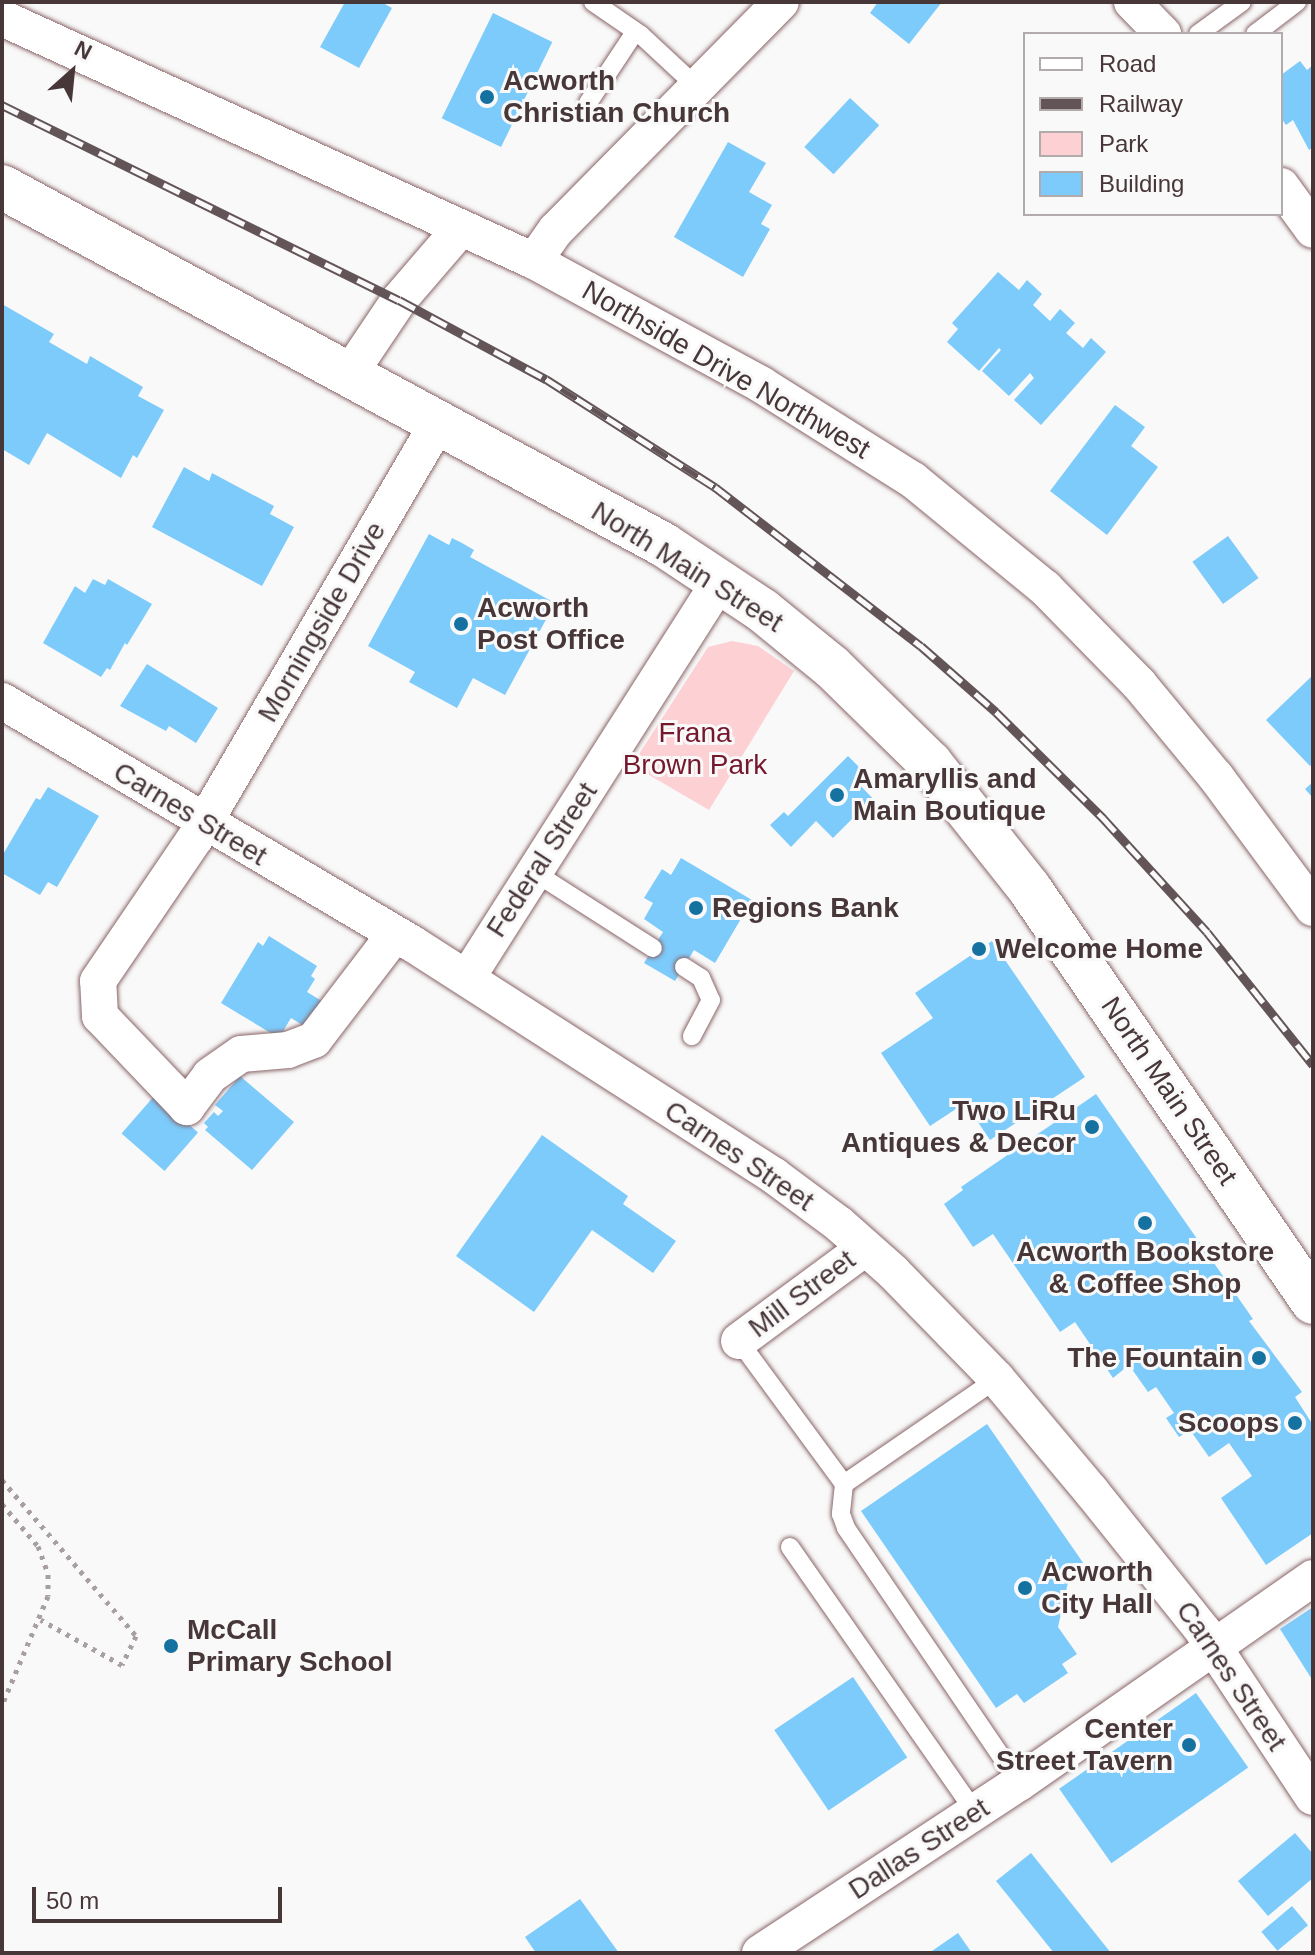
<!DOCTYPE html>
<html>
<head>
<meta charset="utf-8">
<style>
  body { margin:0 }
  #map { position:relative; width:1315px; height:1955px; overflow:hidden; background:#f9f9f9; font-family:Helvetica,sans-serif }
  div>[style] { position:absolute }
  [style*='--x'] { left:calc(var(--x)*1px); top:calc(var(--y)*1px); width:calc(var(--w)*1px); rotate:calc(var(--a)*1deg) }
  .green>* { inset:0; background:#fdd0d4 }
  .building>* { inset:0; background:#7dcbfb; transform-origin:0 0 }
  .path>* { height:5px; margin-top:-2.5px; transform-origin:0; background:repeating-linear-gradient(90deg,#a79fa0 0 4px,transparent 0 10px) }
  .roads { filter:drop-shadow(0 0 2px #8a6568) drop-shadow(0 0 2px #8a6568) }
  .service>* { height:18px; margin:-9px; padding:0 9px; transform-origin:9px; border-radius:9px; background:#fff }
  .minor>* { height:36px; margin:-18px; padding:0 18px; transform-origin:18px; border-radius:18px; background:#fff }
  .secondary>* { height:44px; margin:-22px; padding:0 22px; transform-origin:22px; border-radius:22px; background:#fff }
  .rail>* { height:9px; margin-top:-4.5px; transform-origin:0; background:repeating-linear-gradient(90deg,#f9f9f9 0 18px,#635557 0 36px); box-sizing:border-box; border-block:2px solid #635557 }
  .dots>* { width:22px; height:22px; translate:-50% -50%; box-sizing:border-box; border:4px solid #f9f9f9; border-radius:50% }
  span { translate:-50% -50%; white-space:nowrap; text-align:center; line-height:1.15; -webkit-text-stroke:6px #f9f9f9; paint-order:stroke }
  .poi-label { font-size:28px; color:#483739; font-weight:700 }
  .left { translate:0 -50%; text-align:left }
  .right { translate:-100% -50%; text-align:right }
  .street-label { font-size:28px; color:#483739 }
  .park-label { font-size:28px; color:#75182e }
  .frame { position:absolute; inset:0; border:4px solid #483739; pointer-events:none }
  .legend { position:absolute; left:1023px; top:32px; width:260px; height:184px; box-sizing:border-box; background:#f9f9f9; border:2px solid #b2abac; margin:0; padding:10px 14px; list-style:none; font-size:24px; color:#483739 }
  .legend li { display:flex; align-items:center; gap:16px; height:40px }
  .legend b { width:40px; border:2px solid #b2abac }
  .north { position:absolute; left:32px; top:32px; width:80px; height:80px; -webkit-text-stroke:6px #f9f9f9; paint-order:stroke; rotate:27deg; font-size:22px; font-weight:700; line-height:32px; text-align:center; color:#483739 }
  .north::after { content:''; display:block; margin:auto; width:28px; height:36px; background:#483739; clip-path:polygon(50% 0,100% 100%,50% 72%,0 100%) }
  .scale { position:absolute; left:32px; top:1887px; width:250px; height:36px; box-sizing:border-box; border:4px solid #483739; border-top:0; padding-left:10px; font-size:24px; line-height:28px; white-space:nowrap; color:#483739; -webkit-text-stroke:6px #f9f9f9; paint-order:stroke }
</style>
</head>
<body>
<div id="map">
  <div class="green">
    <i style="clip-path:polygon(732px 641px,758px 646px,794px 671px,709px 810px,632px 765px,708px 647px)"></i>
  </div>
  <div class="building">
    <i style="clip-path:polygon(345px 2px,381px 2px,392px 8px,359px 68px,320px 47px)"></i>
    <i style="clip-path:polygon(878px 2px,942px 2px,909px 44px,870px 13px)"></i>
    <i style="left:493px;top:13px;width:66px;height:117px;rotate:26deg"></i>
    <i style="clip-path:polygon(1300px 61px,1307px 70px,1313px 65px,1313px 147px,1309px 150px,1293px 120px,1286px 125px,1281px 118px,1281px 75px)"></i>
    <i style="left:850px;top:98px;width:40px;height:67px;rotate:43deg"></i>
    <i style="clip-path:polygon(728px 142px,766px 163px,749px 192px,772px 205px,761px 224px,770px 229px,743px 277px,674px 237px)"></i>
    <i style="clip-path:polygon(998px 272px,1019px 290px,1027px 280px,1042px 294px,1033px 305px,1050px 321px,1060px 309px,1075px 323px,1066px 333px,1083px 348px,1091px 338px,1106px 352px,1041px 425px,1014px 400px,1034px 378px,1030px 373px,1009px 396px,982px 371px,1001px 350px,999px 348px,979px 371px,947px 342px,958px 329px,952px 323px)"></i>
    <i style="clip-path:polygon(2px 304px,54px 334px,49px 342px,87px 364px,90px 356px,143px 387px,138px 396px,164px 410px,137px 458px,133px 455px,121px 478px,47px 433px,29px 465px,2px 449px)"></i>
    <i style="clip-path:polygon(1115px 405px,1145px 427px,1131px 446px,1158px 467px,1107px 535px,1050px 491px)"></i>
    <i style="clip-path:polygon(184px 467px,209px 481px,212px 473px,274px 506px,270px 514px,294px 527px,262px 586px,152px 527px)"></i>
    <i style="clip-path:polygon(429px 534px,449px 545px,452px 538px,462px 543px,474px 550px,470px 557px,555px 603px,505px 695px,473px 678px,457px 708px,409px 682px,415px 672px,368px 646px)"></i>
    <i style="left:1228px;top:536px;width:52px;height:44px;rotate:54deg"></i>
    <i style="clip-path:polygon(93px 579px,105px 585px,108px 579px,152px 604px,127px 645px,125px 643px,110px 670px,107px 668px,101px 677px,43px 643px,75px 586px,85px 593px)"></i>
    <i style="clip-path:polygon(147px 664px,218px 708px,196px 743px,169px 726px,166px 731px,120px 706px)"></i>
    <i style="clip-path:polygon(1313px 675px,1313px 764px,1310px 766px,1266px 720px)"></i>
    <i style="clip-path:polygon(848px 756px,867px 775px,858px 783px,878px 804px,858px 823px,853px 818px,833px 838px,816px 821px,791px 847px,770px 825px,784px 812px,788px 816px)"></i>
    <i style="clip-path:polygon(1313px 782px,1313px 798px,1305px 789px)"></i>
    <i style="clip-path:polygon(48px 787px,99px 816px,57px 887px,48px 882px,40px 895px,2px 873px,2px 856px,36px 798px,40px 800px)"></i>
    <i style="clip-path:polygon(681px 858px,752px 900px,715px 963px,694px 950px,675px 981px,644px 963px,663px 932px,644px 919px,653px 903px,644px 898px,662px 869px,671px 875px)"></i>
    <i style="clip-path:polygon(269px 936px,317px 966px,311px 976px,315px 979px,307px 992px,325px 1003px,309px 1029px,291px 1018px,279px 1038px,221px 1003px,258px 942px,263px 946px)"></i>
    <i style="clip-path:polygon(992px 941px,1085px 1077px,990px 1140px,965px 1103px,930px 1126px,881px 1053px,933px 1018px,915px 993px)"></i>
    <i style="clip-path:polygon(240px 1076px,294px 1122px,252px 1170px,205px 1130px,208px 1127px,204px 1123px,214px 1112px,218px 1116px,223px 1111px,215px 1105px)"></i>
    <i style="clip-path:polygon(1096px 1094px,1253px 1319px,1249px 1321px,1302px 1392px,1295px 1397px,1313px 1425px,1313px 1533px,1266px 1565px,1221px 1498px,1252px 1476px,1229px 1443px,1209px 1457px,1190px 1430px,1179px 1437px,1166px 1418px,1174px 1413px,1156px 1387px,1148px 1392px,1129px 1365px,1113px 1378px,1075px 1322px,1060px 1332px,993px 1234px,973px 1247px,944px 1204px,963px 1190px,961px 1187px)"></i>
    <i style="left:155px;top:1095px;width:57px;height:51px;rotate:41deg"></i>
    <i style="clip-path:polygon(542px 1135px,628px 1196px,623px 1204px,676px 1241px,653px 1273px,592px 1230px,534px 1312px,456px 1256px)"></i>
    <i style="clip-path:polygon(987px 1424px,1086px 1567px,1069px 1578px,1058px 1627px,1077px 1654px,1062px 1664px,1068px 1673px,1024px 1703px,1017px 1694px,996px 1708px,861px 1511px)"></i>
    <i style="clip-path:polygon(1313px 1607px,1313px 1681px,1280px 1629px)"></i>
    <i style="left:853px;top:1677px;width:97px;height:95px;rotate:56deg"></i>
    <i style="left:1196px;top:1693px;width:91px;height:167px;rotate:55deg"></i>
    <i style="clip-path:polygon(1295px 1833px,1313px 1854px,1313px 1878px,1268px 1916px,1238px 1881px)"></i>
    <i style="clip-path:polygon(1031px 1853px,1111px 1953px,1054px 1953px,996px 1881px)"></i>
    <i style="clip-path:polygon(580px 1899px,619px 1953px,536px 1953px,525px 1937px)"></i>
    <i style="left:1292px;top:1906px;width:25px;height:40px;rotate:50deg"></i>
    <i style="clip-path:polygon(958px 1933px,972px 1953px,929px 1953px)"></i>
  </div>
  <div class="path">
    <i style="--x:2;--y:1480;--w:206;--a:49.3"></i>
    <i style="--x:136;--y:1636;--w:32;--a:116"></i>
    <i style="--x:122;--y:1665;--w:93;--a:-150.9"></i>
    <i style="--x:2;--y:1504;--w:55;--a:49.4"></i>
    <i style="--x:38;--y:1546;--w:30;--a:70"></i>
    <i style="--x:48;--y:1574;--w:22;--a:90"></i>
    <i style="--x:48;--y:1596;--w:118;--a:112.9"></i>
  </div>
  <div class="roads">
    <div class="service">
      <i style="--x:593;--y:2;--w:58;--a:34.5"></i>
      <i style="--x:641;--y:35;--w:76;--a:42.9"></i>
      <i style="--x:1198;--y:34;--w:54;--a:-36"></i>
      <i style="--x:1255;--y:34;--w:53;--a:-37.3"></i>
      <i style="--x:588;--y:103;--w:85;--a:-56.5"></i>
      <i style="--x:534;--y:872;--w:141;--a:32.6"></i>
      <i style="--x:684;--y:967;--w:20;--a:33"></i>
      <i style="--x:701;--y:978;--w:24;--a:66"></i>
      <i style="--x:711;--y:1000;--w:41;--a:117.8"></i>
      <i style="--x:739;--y:1341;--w:177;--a:53.7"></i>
      <i style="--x:844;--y:1484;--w:186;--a:-34.5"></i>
      <i style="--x:844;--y:1484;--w:30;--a:96"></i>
      <i style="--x:841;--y:1514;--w:15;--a:70"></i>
      <i style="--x:846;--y:1528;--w:308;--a:55.8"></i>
      <i style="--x:790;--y:1547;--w:323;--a:55.1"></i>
    </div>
    <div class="minor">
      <i style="--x:1132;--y:2;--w:45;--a:45.9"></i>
      <i style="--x:2;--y:18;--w:585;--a:24.55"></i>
      <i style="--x:534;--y:261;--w:260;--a:28.5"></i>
      <i style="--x:762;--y:385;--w:178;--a:32.2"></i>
      <i style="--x:913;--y:480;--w:171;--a:39.3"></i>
      <i style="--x:1045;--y:588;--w:134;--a:45.6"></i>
      <i style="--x:1139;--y:684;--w:121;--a:50.4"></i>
      <i style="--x:1216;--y:777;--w:163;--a:53.5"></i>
      <i style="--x:1281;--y:186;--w:54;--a:54"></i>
      <i style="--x:534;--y:261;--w:38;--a:-55"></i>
      <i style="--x:556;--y:230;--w:320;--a:-45.4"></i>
      <i style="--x:350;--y:373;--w:88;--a:-56.1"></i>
      <i style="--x:399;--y:300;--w:94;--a:-49.3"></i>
      <i style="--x:2;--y:701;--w:477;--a:30.6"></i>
      <i style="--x:413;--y:944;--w:428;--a:32.7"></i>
      <i style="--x:773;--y:1175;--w:82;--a:36.6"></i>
      <i style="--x:839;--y:1224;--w:72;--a:41.6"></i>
      <i style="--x:893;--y:1272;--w:149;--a:45.8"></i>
      <i style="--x:997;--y:1379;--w:146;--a:50"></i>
      <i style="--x:1091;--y:1491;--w:179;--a:51.3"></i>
      <i style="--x:1203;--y:1631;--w:199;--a:56.5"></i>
      <i style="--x:395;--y:934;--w:133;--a:127.4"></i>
      <i style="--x:314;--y:1040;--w:28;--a:159"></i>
      <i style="--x:288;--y:1050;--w:47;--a:175.1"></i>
      <i style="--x:241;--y:1054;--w:38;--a:145"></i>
      <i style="--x:210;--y:1076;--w:39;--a:127"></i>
      <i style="--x:187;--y:1107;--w:126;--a:-133.7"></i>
      <i style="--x:100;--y:1016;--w:35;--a:-93"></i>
      <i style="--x:98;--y:981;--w:174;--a:-55.8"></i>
      <i style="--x:196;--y:837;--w:482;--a:-59.7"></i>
      <i style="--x:467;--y:978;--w:471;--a:-57.5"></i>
      <i style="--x:739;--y:1341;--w:157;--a:-36.4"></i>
      <i style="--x:760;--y:1953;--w:310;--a:-33.3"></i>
      <i style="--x:1019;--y:1783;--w:358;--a:-34.9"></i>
    </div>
    <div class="secondary">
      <i style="--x:2;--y:187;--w:753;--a:28.4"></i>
      <i style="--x:664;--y:545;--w:118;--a:33.6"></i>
      <i style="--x:762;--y:610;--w:90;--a:39.2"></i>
      <i style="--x:832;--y:667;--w:137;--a:44.4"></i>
      <i style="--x:930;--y:763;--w:159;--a:51.6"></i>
      <i style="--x:1029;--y:888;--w:502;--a:55.55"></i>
    </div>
  </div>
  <div class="rail">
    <i style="--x:2;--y:105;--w:442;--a:26.2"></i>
    <i style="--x:399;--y:300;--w:167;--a:28.3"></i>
    <i style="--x:546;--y:379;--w:201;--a:32.6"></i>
    <i style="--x:715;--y:487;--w:260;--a:37.7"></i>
    <i style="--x:921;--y:646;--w:100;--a:41.3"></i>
    <i style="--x:996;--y:712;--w:151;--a:44.7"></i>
    <i style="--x:1103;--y:818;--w:154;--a:47.6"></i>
    <i style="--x:1207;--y:932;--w:170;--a:51.4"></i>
  </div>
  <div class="dots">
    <i style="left:487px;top:97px;background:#1571a0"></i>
    <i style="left:461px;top:624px;background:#1571a0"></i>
    <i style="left:837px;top:795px;background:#1571a0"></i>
    <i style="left:696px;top:908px;background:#1571a0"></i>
    <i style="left:979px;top:949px;background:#1571a0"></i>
    <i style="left:1092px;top:1127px;background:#1571a0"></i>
    <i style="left:1145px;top:1223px;background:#1571a0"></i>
    <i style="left:1259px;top:1358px;background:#1571a0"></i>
    <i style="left:1295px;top:1423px;background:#1571a0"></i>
    <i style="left:1025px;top:1588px;background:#1571a0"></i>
    <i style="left:171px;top:1646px;background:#1571a0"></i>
    <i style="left:1189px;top:1745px;background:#1571a0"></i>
  </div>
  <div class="poi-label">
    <span class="left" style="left:503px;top:97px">Acworth<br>Christian Church</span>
    <span class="left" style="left:477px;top:624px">Acworth<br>Post Office</span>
    <span class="left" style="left:853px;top:795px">Amaryllis and<br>Main Boutique</span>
    <span class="left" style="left:712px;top:908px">Regions Bank</span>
    <span class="left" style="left:995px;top:949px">Welcome Home</span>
    <span class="right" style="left:1076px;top:1127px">Two LiRu<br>Antiques &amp; Decor</span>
    <span style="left:1145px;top:1268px">Acworth Bookstore<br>&amp; Coffee Shop</span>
    <span class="right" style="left:1243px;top:1358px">The Fountain</span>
    <span class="right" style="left:1279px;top:1423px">Scoops</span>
    <span class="left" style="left:1041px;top:1588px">Acworth<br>City Hall</span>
    <span class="left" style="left:187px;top:1646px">McCall<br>Primary School</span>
    <span class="right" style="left:1173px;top:1745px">Center<br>Street Tavern</span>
  </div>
  <div class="street-label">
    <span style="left:726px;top:370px;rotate:30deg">Northside Drive Northwest</span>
    <span style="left:687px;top:567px;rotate:32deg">North Main Street</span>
    <span style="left:322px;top:622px;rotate:-60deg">Morningside Drive</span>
    <span style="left:190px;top:814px;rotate:31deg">Carnes Street</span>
    <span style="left:542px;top:860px;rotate:-57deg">Federal Street</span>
    <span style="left:1169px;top:1091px;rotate:56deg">North Main Street</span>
    <span style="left:739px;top:1156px;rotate:34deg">Carnes Street</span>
    <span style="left:802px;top:1294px;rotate:-37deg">Mill Street</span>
    <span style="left:1231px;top:1676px;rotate:56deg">Carnes Street</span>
    <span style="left:919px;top:1849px;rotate:-33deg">Dallas Street</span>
  </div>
  <div class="park-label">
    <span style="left:695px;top:749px">Frana<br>Brown Park</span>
  </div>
  <div class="frame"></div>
  <ul class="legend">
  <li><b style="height:10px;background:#fff"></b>Road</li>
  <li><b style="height:10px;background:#635557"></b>Railway</li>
  <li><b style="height:22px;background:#fdd0d4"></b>Park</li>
  <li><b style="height:22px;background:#7dcbfb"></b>Building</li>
  </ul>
  <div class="north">N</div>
  <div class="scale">50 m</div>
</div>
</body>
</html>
